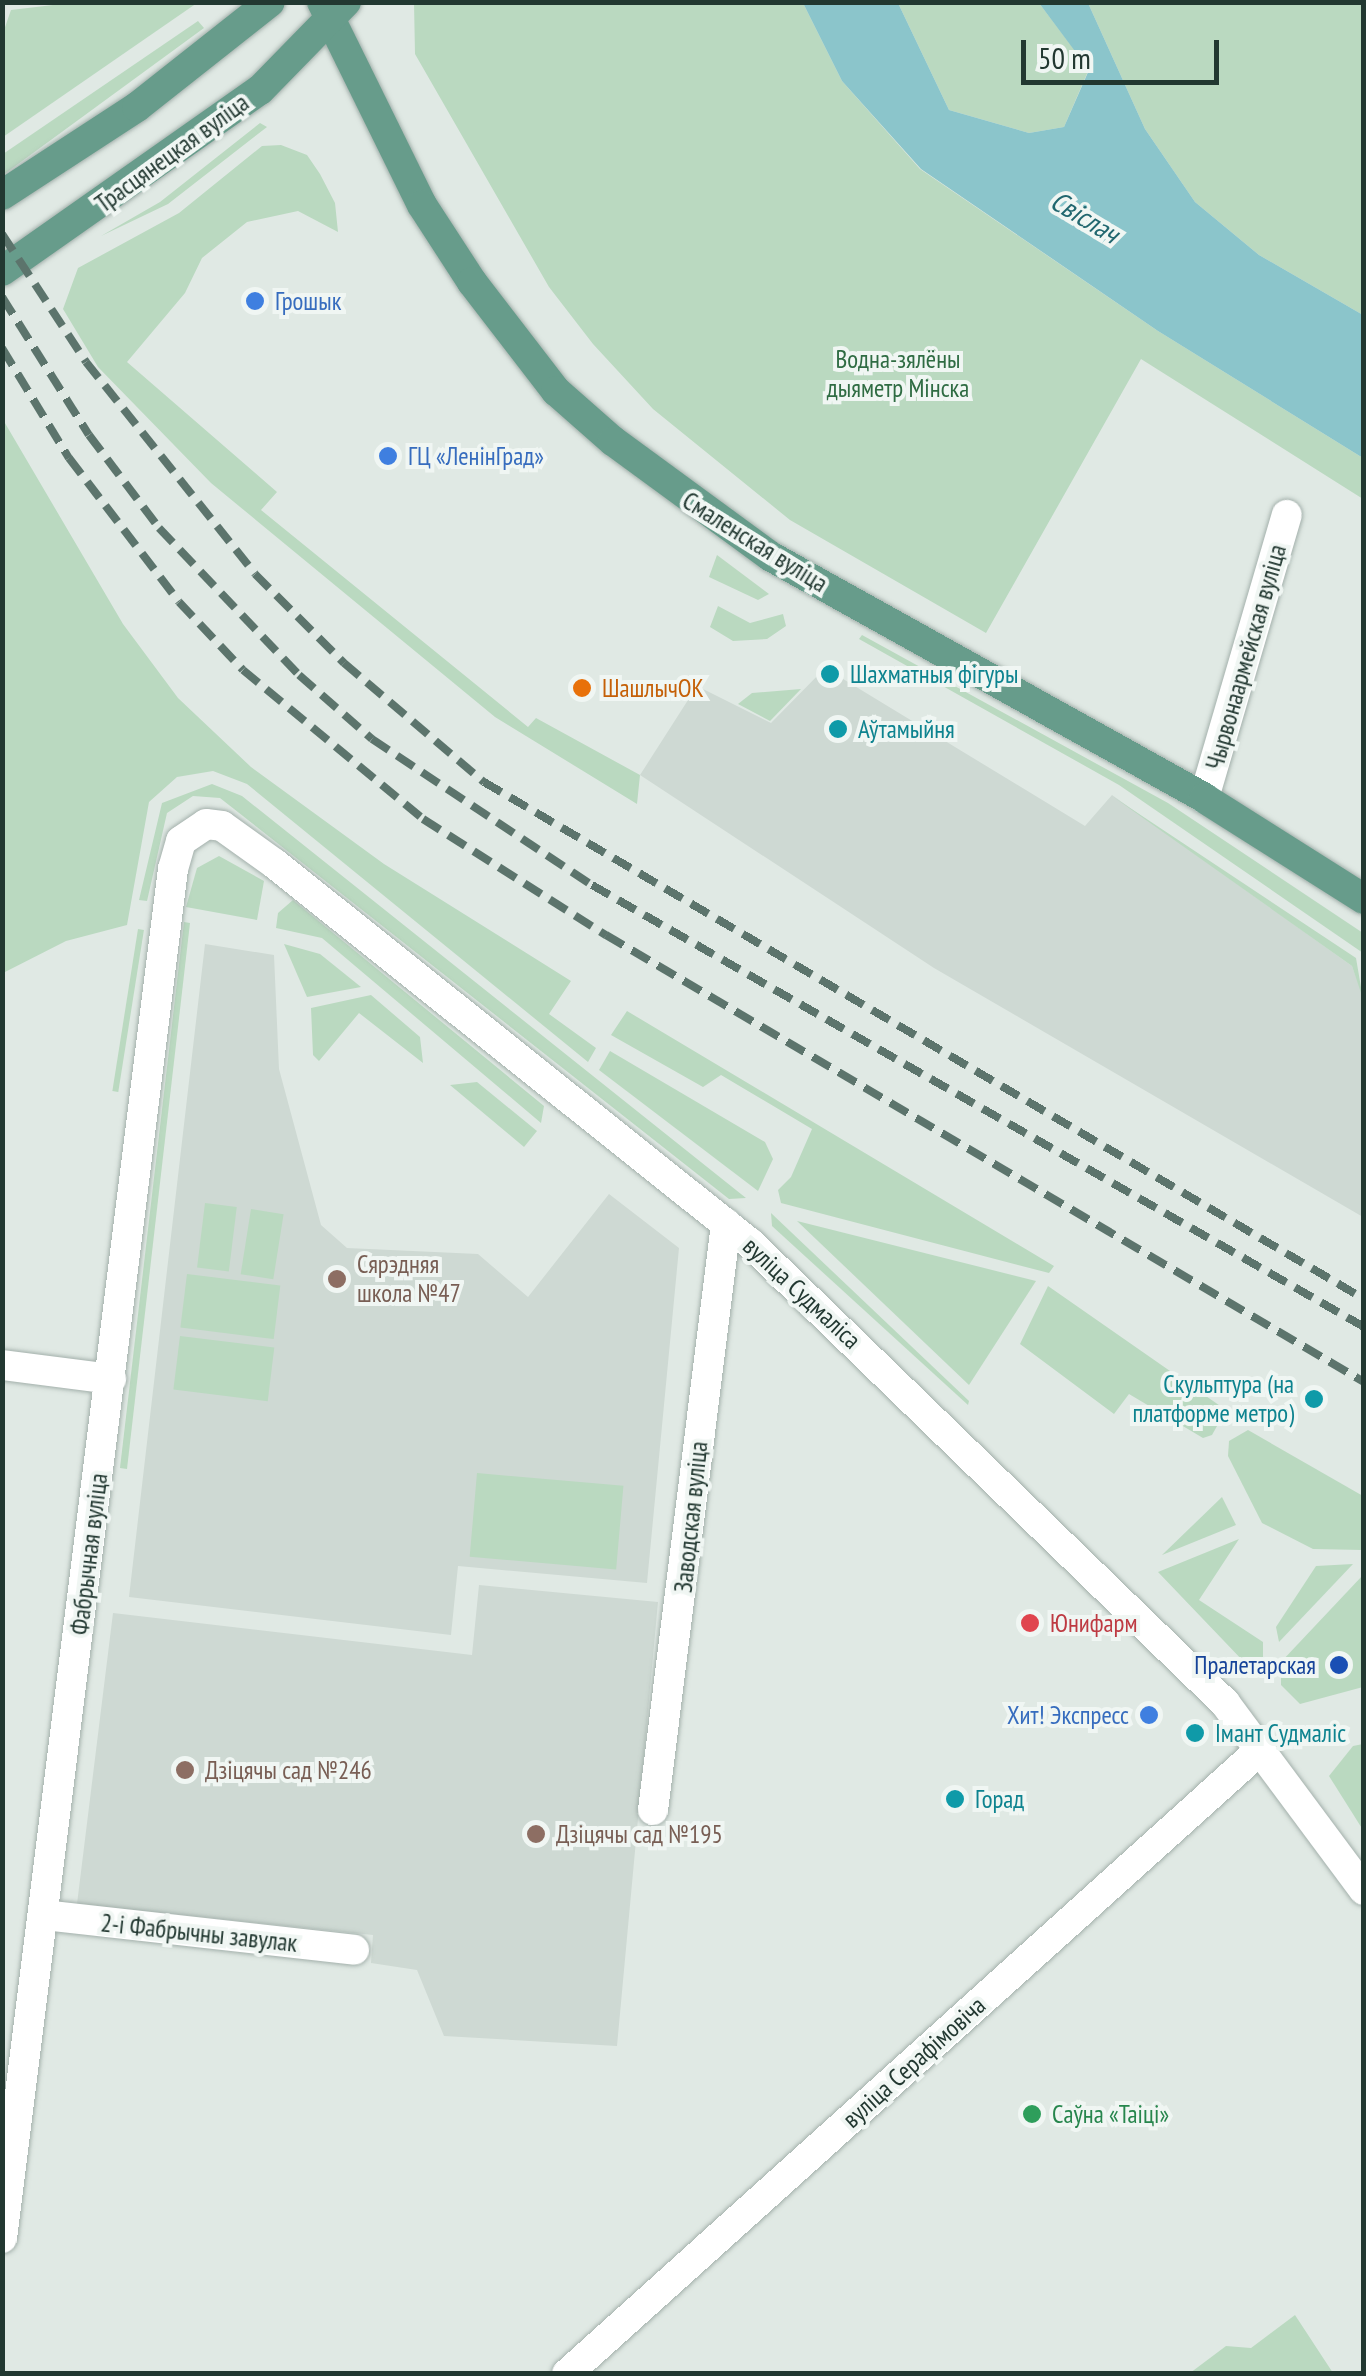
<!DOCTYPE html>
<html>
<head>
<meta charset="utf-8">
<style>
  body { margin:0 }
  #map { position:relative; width:1366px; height:2376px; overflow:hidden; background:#e0e9e4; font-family:"PT Sans Narrow",sans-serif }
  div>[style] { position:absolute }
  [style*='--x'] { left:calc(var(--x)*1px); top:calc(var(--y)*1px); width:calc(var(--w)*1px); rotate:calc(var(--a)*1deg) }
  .built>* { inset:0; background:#ced9d3 }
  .green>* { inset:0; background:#bad9c0; transform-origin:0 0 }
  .water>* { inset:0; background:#8bc5cb }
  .roads { filter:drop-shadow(0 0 2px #a3b0ab) drop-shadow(0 0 2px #a3b0ab) }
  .minor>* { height:30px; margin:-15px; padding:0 15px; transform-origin:15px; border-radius:15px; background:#fff }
  .major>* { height:30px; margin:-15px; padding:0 15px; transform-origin:15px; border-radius:15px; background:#679c8b }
  .rail>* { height:8px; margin-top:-4px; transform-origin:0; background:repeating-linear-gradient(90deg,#5c746c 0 20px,transparent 0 30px) }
  .dots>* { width:28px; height:28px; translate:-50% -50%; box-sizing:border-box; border:5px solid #f0f6f3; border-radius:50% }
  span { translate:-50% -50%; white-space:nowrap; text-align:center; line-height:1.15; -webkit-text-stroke:8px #f0f6f3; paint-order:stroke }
  .street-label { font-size:25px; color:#223831 }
  .shop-label { font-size:25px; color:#366cbe }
  .left { translate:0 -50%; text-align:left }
  .right { translate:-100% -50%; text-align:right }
  .park-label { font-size:25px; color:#2f6c43 }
  .culture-label { font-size:25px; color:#0d838f }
  .food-label { font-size:25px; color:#c56008 }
  .education-label { font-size:25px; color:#785e54 }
  .health-label { font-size:25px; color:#be3a42 }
  .transit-label { font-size:25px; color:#164399 }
  .leisure-label { font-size:25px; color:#27864d }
  .water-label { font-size:28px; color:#21676f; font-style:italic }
  .frame { position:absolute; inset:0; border:5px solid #223831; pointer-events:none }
  .scale { position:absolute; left:1021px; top:40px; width:198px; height:45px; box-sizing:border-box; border:5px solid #223831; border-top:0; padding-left:12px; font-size:30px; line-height:35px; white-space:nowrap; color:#223831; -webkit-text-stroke:8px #f0f6f3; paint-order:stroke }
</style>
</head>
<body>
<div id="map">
  <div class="built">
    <i style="clip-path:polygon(825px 668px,1085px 826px,1112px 795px,1352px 966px,1364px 999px,1363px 1217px,934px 968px,640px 775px,697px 686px,771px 723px)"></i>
    <i style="clip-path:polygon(205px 944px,274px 955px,279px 1069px,321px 1225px,347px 1248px,478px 1254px,528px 1297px,609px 1194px,679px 1248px,647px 1583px,458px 1566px,451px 1635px,129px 1597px)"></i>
    <i style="clip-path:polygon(479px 1585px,658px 1602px,617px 2046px,444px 2036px,417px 1970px,371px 1963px,373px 1935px,77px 1904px,113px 1613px,472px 1655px)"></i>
  </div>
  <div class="green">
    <i style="clip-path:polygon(78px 2px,197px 3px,3px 137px,3px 33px,11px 10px)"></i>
    <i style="clip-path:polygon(414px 3px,803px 3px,842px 81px,920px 169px,1158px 331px,1363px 458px,1363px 499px,1141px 359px,986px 633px,790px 520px,653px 409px,593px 344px,549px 287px,415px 54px)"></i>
    <i style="clip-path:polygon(898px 3px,1039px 3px,1089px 69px,1064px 127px,1029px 133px,949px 110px)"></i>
    <i style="clip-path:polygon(1088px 3px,1363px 3px,1363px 315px,1259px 255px,1195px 202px,1145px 129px)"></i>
    <i style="clip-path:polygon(198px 21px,204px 28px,3px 175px,3px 154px)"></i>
    <i style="clip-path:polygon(260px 123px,267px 127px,168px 204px,101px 236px,160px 202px)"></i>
    <i style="clip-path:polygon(281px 145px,307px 155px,320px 174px,335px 203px,338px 232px,298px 211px,247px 222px,202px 258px,185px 293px,127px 362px,277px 492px,261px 510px,528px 727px,536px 718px,640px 775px,637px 804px,495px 717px,211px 483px,98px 367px,63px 309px,78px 268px,179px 213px,262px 146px)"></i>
    <i style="clip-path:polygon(2px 418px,123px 624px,178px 698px,251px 767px,384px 864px,571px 981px,549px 1014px,596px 1048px,588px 1062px,247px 784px,213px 771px,177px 777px,149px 802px,127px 925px,66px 941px,3px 973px)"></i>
    <i style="clip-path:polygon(717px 555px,769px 594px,758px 600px,709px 577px)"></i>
    <i style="clip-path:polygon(718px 606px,750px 623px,783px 614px,786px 626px,767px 639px,733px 641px,710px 627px)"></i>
    <i style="clip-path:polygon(862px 635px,1168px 803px,1363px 933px,1363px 953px,1119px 785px,859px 639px)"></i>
    <i style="clip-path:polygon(801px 689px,770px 721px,738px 704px,752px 693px)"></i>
    <i style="clip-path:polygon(212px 784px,242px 796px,746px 1198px,729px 1199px,220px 798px,193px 796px,167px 813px,147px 901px,139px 900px,162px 803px)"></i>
    <i style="clip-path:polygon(1112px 796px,1356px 958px,1363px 999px,1352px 966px)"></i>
    <i style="clip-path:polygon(219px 856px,264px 881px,257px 920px,186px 907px,197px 868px)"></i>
    <i style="clip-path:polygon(293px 900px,544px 1106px,541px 1123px,322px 938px,276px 928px,278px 913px)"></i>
    <i style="clip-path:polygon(184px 922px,190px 923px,127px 1469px,120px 1468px)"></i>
    <i style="left:138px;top:929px;width:6px;height:164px;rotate:9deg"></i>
    <i style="clip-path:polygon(284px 944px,320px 954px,361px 987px,307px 997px)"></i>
    <i style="clip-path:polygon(371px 995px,420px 1037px,423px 1063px,359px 1013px,319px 1061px,313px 1055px,311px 1008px)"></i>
    <i style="clip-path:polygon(627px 1011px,1054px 1266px,1049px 1273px,781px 1203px,778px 1190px,791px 1177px,812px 1129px,721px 1075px,703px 1087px,611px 1035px)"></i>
    <i style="clip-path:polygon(610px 1051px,765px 1142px,773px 1159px,758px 1191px,599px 1070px)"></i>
    <i style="clip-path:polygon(477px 1082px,537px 1131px,524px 1147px,450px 1085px)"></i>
    <i style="left:205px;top:1203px;width:32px;height:65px;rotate:7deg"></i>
    <i style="left:251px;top:1209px;width:33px;height:66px;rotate:9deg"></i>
    <i style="clip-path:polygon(771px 1213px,969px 1401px,968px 1405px,772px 1226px)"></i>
    <i style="clip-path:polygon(797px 1221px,1036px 1281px,969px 1385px)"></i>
    <i style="left:187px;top:1274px;width:94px;height:54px;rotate:7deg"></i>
    <i style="clip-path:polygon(1048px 1286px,1226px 1410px,1212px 1435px,1203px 1438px,1129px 1394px,1114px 1414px,1020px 1344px)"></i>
    <i style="left:180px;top:1336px;width:95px;height:54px;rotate:7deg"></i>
    <i style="clip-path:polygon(1248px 1430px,1363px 1496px,1362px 1550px,1313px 1549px,1262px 1523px,1228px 1456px,1229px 1441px)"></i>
    <i style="left:477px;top:1473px;width:147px;height:84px;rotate:5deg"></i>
    <i style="clip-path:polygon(1222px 1497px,1236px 1525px,1162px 1555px)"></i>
    <i style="clip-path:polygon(1239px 1539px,1199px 1600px,1263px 1642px,1263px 1657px,1254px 1664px,1245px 1663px,1158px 1572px)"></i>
    <i style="clip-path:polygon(1353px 1564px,1279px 1642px,1276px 1627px,1316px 1566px)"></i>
    <i style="clip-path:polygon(1363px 1575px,1363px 1687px,1300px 1704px,1281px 1685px,1281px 1662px)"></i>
    <i style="clip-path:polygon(1363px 1744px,1364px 1744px,1363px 1830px,1329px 1776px,1353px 1746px)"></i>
    <i style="clip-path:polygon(1295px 2315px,1333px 2373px,1190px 2373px,1226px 2346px,1251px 2348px)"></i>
  </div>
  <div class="water">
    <i style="clip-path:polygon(803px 3px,898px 3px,949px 110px,1029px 133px,1064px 127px,1089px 70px,1039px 3px,1088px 3px,1145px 129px,1195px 202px,1259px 255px,1363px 315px,1363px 458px,1158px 331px,921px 169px,842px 81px)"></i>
  </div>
  <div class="roads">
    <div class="minor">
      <i style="--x:1204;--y:798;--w:295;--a:-73.7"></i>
      <i style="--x:2;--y:1365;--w:110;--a:7.3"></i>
      <i style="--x:653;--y:1810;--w:591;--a:-82.9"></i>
      <i style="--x:44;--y:1915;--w:312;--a:6.4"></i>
      <i style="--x:2;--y:2238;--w:1380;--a:-82.88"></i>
      <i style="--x:173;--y:869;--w:29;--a:-74"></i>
      <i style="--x:181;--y:841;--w:30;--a:-34"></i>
      <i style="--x:206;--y:824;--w:16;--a:7"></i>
      <i style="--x:222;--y:826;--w:65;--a:35.6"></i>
      <i style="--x:275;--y:864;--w:609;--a:38.6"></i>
      <i style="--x:751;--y:1244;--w:660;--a:44.08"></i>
      <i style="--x:1225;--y:1703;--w:233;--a:53.4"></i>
      <i style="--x:567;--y:2374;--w:933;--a:-42"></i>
    </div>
    <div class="major">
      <i style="--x:322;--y:2;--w:226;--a:63.8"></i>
      <i style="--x:422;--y:205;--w:92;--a:57"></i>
      <i style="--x:472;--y:282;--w:138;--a:52.4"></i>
      <i style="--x:556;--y:391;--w:76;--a:41.3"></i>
      <i style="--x:613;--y:441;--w:195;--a:36.2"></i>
      <i style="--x:770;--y:556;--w:497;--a:29.1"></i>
      <i style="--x:1204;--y:798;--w:189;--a:32.3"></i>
      <i style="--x:2;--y:195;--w:161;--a:-33.1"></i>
      <i style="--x:137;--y:107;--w:169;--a:-38.3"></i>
      <i style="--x:2;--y:271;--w:315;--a:-35.1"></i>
      <i style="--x:260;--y:90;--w:123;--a:-45.7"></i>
    </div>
  </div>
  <div class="rail">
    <i style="--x:2;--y:234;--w:153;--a:56.7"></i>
    <i style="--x:86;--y:362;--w:271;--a:51.4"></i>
    <i style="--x:255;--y:574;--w:126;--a:45"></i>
    <i style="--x:344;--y:663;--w:184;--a:40.4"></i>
    <i style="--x:484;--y:782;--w:1021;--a:30.43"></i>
    <i style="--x:2;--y:297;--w:163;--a:57.8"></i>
    <i style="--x:89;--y:435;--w:116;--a:53"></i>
    <i style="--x:159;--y:528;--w:203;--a:46.4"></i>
    <i style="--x:299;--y:675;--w:97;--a:41.2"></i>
    <i style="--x:372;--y:739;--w:264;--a:33.6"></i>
    <i style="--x:592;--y:885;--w:890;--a:29.79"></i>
    <i style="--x:2;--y:348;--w:129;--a:58.7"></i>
    <i style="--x:69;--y:458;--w:181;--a:52.6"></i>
    <i style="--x:179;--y:602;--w:93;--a:46.7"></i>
    <i style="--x:243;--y:670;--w:234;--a:39.6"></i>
    <i style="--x:423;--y:819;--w:217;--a:32.4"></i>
    <i style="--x:606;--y:935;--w:880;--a:30.53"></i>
  </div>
  <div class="dots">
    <i style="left:255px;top:301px;background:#3f7fe0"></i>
    <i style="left:388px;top:456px;background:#3f7fe0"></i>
    <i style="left:830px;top:674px;background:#0f9aa8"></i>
    <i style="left:582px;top:688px;background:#e8710a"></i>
    <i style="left:838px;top:729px;background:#0f9aa8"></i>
    <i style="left:337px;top:1279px;background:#8d6e63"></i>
    <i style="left:1314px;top:1399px;background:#0f9aa8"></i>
    <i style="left:1030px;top:1623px;background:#e0444e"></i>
    <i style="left:1339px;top:1665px;background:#1a4fb4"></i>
    <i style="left:1149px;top:1715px;background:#3f7fe0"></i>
    <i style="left:1195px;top:1733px;background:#0f9aa8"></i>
    <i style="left:185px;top:1770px;background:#8d6e63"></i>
    <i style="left:955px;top:1799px;background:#0f9aa8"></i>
    <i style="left:536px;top:1834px;background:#8d6e63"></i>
    <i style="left:1032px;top:2114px;background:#2e9e5b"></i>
  </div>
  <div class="street-label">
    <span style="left:172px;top:153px;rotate:-36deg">Трасцянецкая вуліца</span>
    <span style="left:755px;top:542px;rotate:32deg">Смаленская вуліца</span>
    <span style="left:1246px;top:657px;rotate:-74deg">Чырвонаармейская вуліца</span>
    <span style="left:802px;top:1293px;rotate:43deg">вуліца Судмаліса</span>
    <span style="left:691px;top:1517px;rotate:-84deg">Заводская вуліца</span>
    <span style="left:89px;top:1554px;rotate:-83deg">Фабрычная вуліца</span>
    <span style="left:199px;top:1933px;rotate:6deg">2-і Фабрычны завулак</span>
    <span style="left:914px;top:2062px;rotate:-42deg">вуліца Серафімовіча</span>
  </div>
  <div class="shop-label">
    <span class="left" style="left:275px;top:301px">Грошык</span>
    <span class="left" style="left:408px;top:456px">ГЦ «ЛенінГрад»</span>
    <span class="right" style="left:1129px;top:1715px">Хит! Экспресс</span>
  </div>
  <div class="park-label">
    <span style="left:898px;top:374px">Водна-зялёны<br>дыяметр Мінска</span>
  </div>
  <div class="culture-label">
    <span class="left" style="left:850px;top:674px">Шахматныя фігуры</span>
    <span class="left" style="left:858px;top:729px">Аўтамыйня</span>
    <span class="right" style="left:1294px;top:1399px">Скульптура (на<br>платформе метро)</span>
    <span class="left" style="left:1215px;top:1733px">Імант Судмаліс</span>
    <span class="left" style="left:975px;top:1799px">Горад</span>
  </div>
  <div class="food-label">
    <span class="left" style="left:602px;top:688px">ШашлычОК</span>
  </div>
  <div class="education-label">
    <span class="left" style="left:357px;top:1279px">Сярэдняя<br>школа №47</span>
    <span class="left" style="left:205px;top:1770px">Дзіцячы сад №246</span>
    <span class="left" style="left:556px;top:1834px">Дзіцячы сад №195</span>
  </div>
  <div class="health-label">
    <span class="left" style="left:1050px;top:1623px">Юнифарм</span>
  </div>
  <div class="transit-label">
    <span class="right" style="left:1316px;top:1665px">Пралетарская</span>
  </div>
  <div class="leisure-label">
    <span class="left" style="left:1052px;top:2114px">Саўна «Таіці»</span>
  </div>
  <div class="water-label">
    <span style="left:1085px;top:217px;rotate:31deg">Свіслач</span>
  </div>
  <div class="frame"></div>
  <div class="scale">50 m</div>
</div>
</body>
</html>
